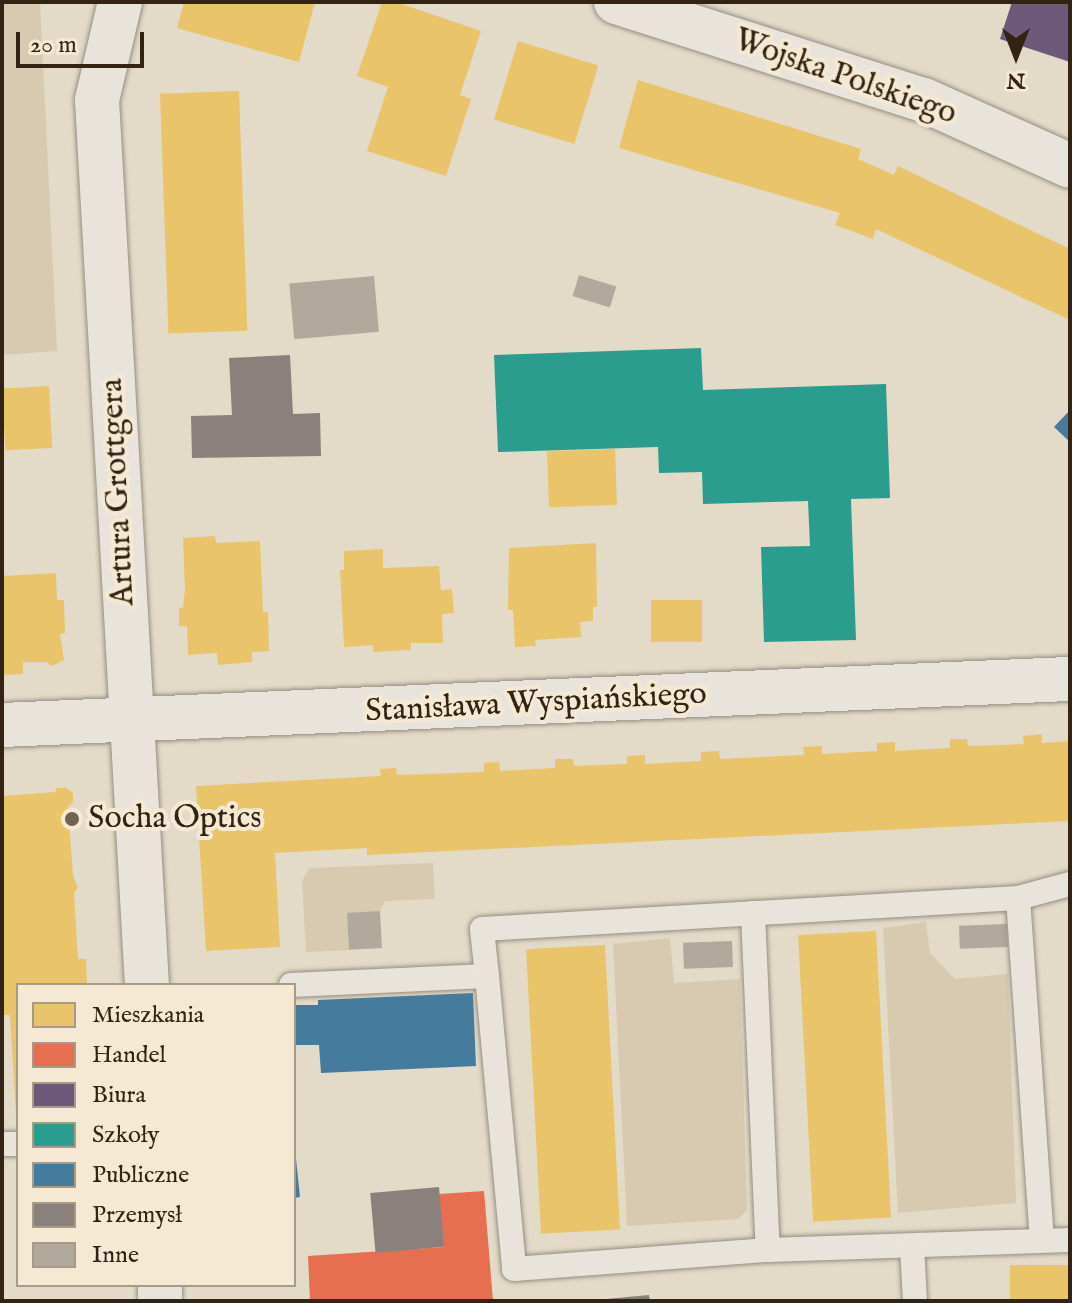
<!DOCTYPE html>
<html>
<head>
<meta charset="utf-8">
<style>
  body { margin:0 }
  #map { position:relative; width:1072px; height:1303px; overflow:hidden; background:#e3dac7; font-family:"IM FELL English",serif }
  div>[style] { position:absolute }
  [style*='--x'] { left:calc(var(--x)*1px); top:calc(var(--y)*1px); width:calc(var(--w)*1px); rotate:calc(var(--a)*1deg) }
  .green>* { inset:0; background:#d8cab0 }
  .homes>* { inset:0; background:#e9c46a; transform-origin:0 0 }
  .shops>* { inset:0; background:#e76f51 }
  .offices>* { inset:0; background:#6d597a }
  .schools>* { inset:0; background:#2a9d8f }
  .public>* { inset:0; background:#457b9d }
  .industry>* { inset:0; background:#8a817c; transform-origin:0 0 }
  .building>* { inset:0; background:#b0a99c; transform-origin:0 0 }
  .roads { filter:drop-shadow(0 0 2px #958e82) drop-shadow(0 0 2px #958e82) }
  .lane>* { height:24px; margin:-12px; padding:0 12px; transform-origin:12px; border-radius:12px; background:#e9e4db }
  .street>* { height:44px; margin:-22px; padding:0 22px; transform-origin:22px; border-radius:22px; background:#e9e4db }
  .dots>* { width:22px; height:22px; translate:-50% -50%; box-sizing:border-box; border:4px solid #f5e9d3; border-radius:50% }
  span { translate:-50% -50%; white-space:nowrap; text-align:center; line-height:1.15; -webkit-text-stroke:8px #f5e9d3; paint-order:stroke }
  .street-label { font-size:32px; color:#322313 }
  .poi-label { font-size:32px; color:#322313 }
  .left { translate:0 -50%; text-align:left }
  .frame { position:absolute; inset:0; border:4px solid #322313; pointer-events:none }
  .legend { position:absolute; left:16px; top:983px; width:280px; height:304px; box-sizing:border-box; background:#f5e9d3; border:2px solid #a79a86; margin:0; padding:10px 14px; list-style:none; font-size:24px; color:#322313 }
  .legend li { display:flex; align-items:center; gap:16px; height:40px }
  .legend b { width:40px; border:2px solid #a79a86 }
  .north { position:absolute; left:976px; top:16px; width:80px; height:80px; -webkit-text-stroke:6px #f5e9d3; paint-order:stroke; rotate:180deg; font-size:22px; font-weight:700; line-height:32px; text-align:center; color:#322313 }
  .north::after { content:''; display:block; margin:auto; width:28px; height:36px; background:#322313; clip-path:polygon(50% 0,100% 100%,50% 72%,0 100%) }
  .scale { position:absolute; left:16px; top:32px; width:128px; height:36px; box-sizing:border-box; border:4px solid #322313; border-top:0; padding-left:10px; font-size:24px; line-height:28px; white-space:nowrap; color:#322313; -webkit-text-stroke:6px #f5e9d3; paint-order:stroke }
</style>
</head>
<body>
<div id="map">
  <div class="green">
    <i style="clip-path:polygon(2px 2px,40px 2px,57px 351px,2px 355px)"></i>
    <i style="clip-path:polygon(433px 863px,435px 899px,385px 901px,380px 911px,348px 913px,349px 950px,306px 952px,302px 881px,309px 868px)"></i>
    <i style="clip-path:polygon(926px 922px,930px 953px,955px 979px,1008px 974px,1016px 1203px,898px 1213px,883px 928px)"></i>
    <i style="clip-path:polygon(670px 938px,674px 983px,740px 979px,747px 1210px,738px 1219px,627px 1226px,613px 944px)"></i>
  </div>
  <div class="homes">
    <i style="clip-path:polygon(184px 2px,315px 2px,299px 62px,177px 28px)"></i>
    <i style="clip-path:polygon(382px 2px,396px 2px,481px 31px,460px 95px,471px 99px,446px 176px,367px 151px,388px 87px,357px 76px)"></i>
    <i style="left:518px;top:41px;width:84px;height:82px;rotate:17deg"></i>
    <i style="clip-path:polygon(638px 80px,861px 149px,858px 159px,894px 175px,898px 166px,1070px 249px,1070px 320px,876px 229px,873px 239px,835px 225px,840px 213px,619px 148px)"></i>
    <i style="left:239px;top:91px;width:240px;height:79px;rotate:88deg"></i>
    <i style="left:49px;top:386px;width:62px;height:47px;rotate:87deg"></i>
    <i style="left:615px;top:449px;width:56px;height:68px;rotate:88deg"></i>
    <i style="clip-path:polygon(215px 536px,216px 543px,260px 541px,263px 612px,268px 612px,269px 651px,252px 652px,252px 662px,218px 665px,217px 653px,188px 655px,187px 626px,179px 626px,179px 608px,183px 608px,185px 589px,183px 538px)"></i>
    <i style="clip-path:polygon(596px 543px,597px 607px,593px 607px,593px 621px,580px 622px,581px 637px,535px 640px,536px 646px,515px 647px,513px 610px,508px 610px,509px 548px)"></i>
    <i style="clip-path:polygon(383px 549px,383px 568px,439px 566px,441px 590px,452px 589px,454px 613px,442px 614px,443px 643px,411px 643px,411px 650px,373px 652px,373px 645px,344px 647px,340px 570px,344px 570px,344px 551px)"></i>
    <i style="clip-path:polygon(56px 573px,57px 600px,64px 600px,65px 633px,60px 634px,64px 660px,52px 666px,47px 662px,23px 662px,23px 674px,2px 675px,2px 576px)"></i>
    <i style="left:702px;top:600px;width:42px;height:51px;rotate:90deg"></i>
    <i style="clip-path:polygon(1042px 734px,1042px 743px,1070px 741px,1070px 821px,367px 855px,367px 848px,275px 853px,280px 947px,206px 951px,196px 786px,381px 776px,380px 769px,396px 768px,397px 775px,484px 772px,484px 763px,499px 762px,500px 771px,555px 768px,555px 759px,573px 759px,574px 766px,627px 764px,627px 756px,645px 755px,645px 764px,701px 761px,701px 752px,719px 751px,720px 759px,804px 755px,803px 747px,822px 746px,822px 754px,877px 751px,877px 743px,895px 742px,895px 751px,950px 748px,950px 739px,967px 739px,968px 746px,1006px 745px,1024px 744px,1023px 736px)"></i>
    <i style="clip-path:polygon(57px 788px,66px 788px,73px 793px,73px 802px,68px 807px,73px 875px,78px 888px,74px 893px,78px 959px,86px 959px,87px 985px,18px 985px,16px 1114px,10px 1015px,2px 1015px,2px 796px,55px 792px)"></i>
    <i style="left:876px;top:931px;width:287px;height:78px;rotate:87deg"></i>
    <i style="left:605px;top:945px;width:285px;height:79px;rotate:87deg"></i>
    <i style="left:1070px;top:1265px;width:36px;height:60px;rotate:90deg"></i>
  </div>
  <div class="shops">
    <i style="clip-path:polygon(484px 1191px,493px 1301px,310px 1301px,308px 1256px,444px 1247px,439px 1194px)"></i>
  </div>
  <div class="offices">
    <i style="clip-path:polygon(1012px 2px,1070px 2px,1070px 62px,1000px 39px)"></i>
  </div>
  <div class="schools">
    <i style="clip-path:polygon(701px 348px,703px 390px,886px 384px,890px 498px,851px 499px,856px 640px,764px 642px,761px 547px,810px 546px,808px 501px,703px 504px,702px 472px,659px 473px,658px 447px,498px 452px,494px 355px)"></i>
  </div>
  <div class="public">
    <i style="clip-path:polygon(1070px 410px,1070px 442px,1054px 427px)"></i>
    <i style="clip-path:polygon(473px 993px,476px 1066px,321px 1073px,319px 1045px,294px 1045px,294px 1005px,318px 1005px,318px 1000px)"></i>
    <i style="clip-path:polygon(294px 1140px,300px 1197px,294px 1198px)"></i>
  </div>
  <div class="industry">
    <i style="clip-path:polygon(290px 355px,293px 414px,320px 413px,321px 456px,192px 458px,191px 416px,232px 415px,229px 358px)"></i>
    <i style="left:439px;top:1187px;width:60px;height:69px;rotate:85deg"></i>
    <i style="clip-path:polygon(649px 1295px,650px 1301px,606px 1301px,606px 1299px)"></i>
  </div>
  <div class="building">
    <i style="left:579px;top:275px;width:39px;height:22px;rotate:17deg"></i>
    <i style="left:374px;top:276px;width:56px;height:85px;rotate:85deg"></i>
    <i style="left:380px;top:911px;width:37px;height:33px;rotate:87deg"></i>
    <i style="left:1007px;top:924px;width:23px;height:48px;rotate:88deg"></i>
    <i style="left:732px;top:941px;width:26px;height:49px;rotate:88deg"></i>
  </div>
  <div class="roads">
    <div class="lane">
      <i style="--x:1018;--y:898;--w:342;--a:86"></i>
      <i style="--x:753;--y:913;--w:337;--a:87.5"></i>
      <i style="--x:487;--y:976;--w:47;--a:-96.1"></i>
      <i style="--x:482;--y:929;--w:537;--a:-3.31"></i>
      <i style="--x:1018;--y:898;--w:54;--a:-15.1"></i>
      <i style="--x:291;--y:985;--w:196;--a:-2.6"></i>
      <i style="--x:487;--y:976;--w:294;--a:84.7"></i>
      <i style="--x:514;--y:1269;--w:255;--a:-4.3"></i>
      <i style="--x:768;--y:1250;--w:302;--a:-1.9"></i>
      <i style="--x:2;--y:1144;--w:16;--a:0"></i>
      <i style="--x:912;--y:1246;--w:55;--a:86.9"></i>
    </div>
    <div class="street">
      <i style="--x:120;--y:2;--w:101;--a:103.2"></i>
      <i style="--x:97;--y:100;--w:886;--a:86.77"></i>
      <i style="--x:616;--y:2;--w:323;--a:17.7"></i>
      <i style="--x:924;--y:100;--w:160;--a:24.3"></i>
      <i style="--x:2;--y:725;--w:1069;--a:-2.47"></i>
      <i style="--x:160;--y:1285;--w:16;--a:90"></i>
    </div>
  </div>
  <div class="dots">
    <i style="left:72px;top:819px;background:#706352"></i>
  </div>
  <div class="street-label">
    <span style="left:845px;top:78px;rotate:19deg">Wojska Polskiego</span>
    <span style="left:119px;top:492px;rotate:-93deg">Artura Grottgera</span>
    <span style="left:536px;top:704px;rotate:-3deg">Stanisława Wyspiańskiego</span>
  </div>
  <div class="poi-label">
    <span class="left" style="left:88px;top:819px">Socha Optics</span>
  </div>
  <div class="frame"></div>
  <ul class="legend">
  <li><b style="height:22px;background:#e9c46a"></b>Mieszkania</li>
  <li><b style="height:22px;background:#e76f51"></b>Handel</li>
  <li><b style="height:22px;background:#6d597a"></b>Biura</li>
  <li><b style="height:22px;background:#2a9d8f"></b>Szkoły</li>
  <li><b style="height:22px;background:#457b9d"></b>Publiczne</li>
  <li><b style="height:22px;background:#8a817c"></b>Przemysł</li>
  <li><b style="height:22px;background:#b0a99c"></b>Inne</li>
  </ul>
  <div class="north">N</div>
  <div class="scale">20 m</div>
</div>
</body>
</html>
